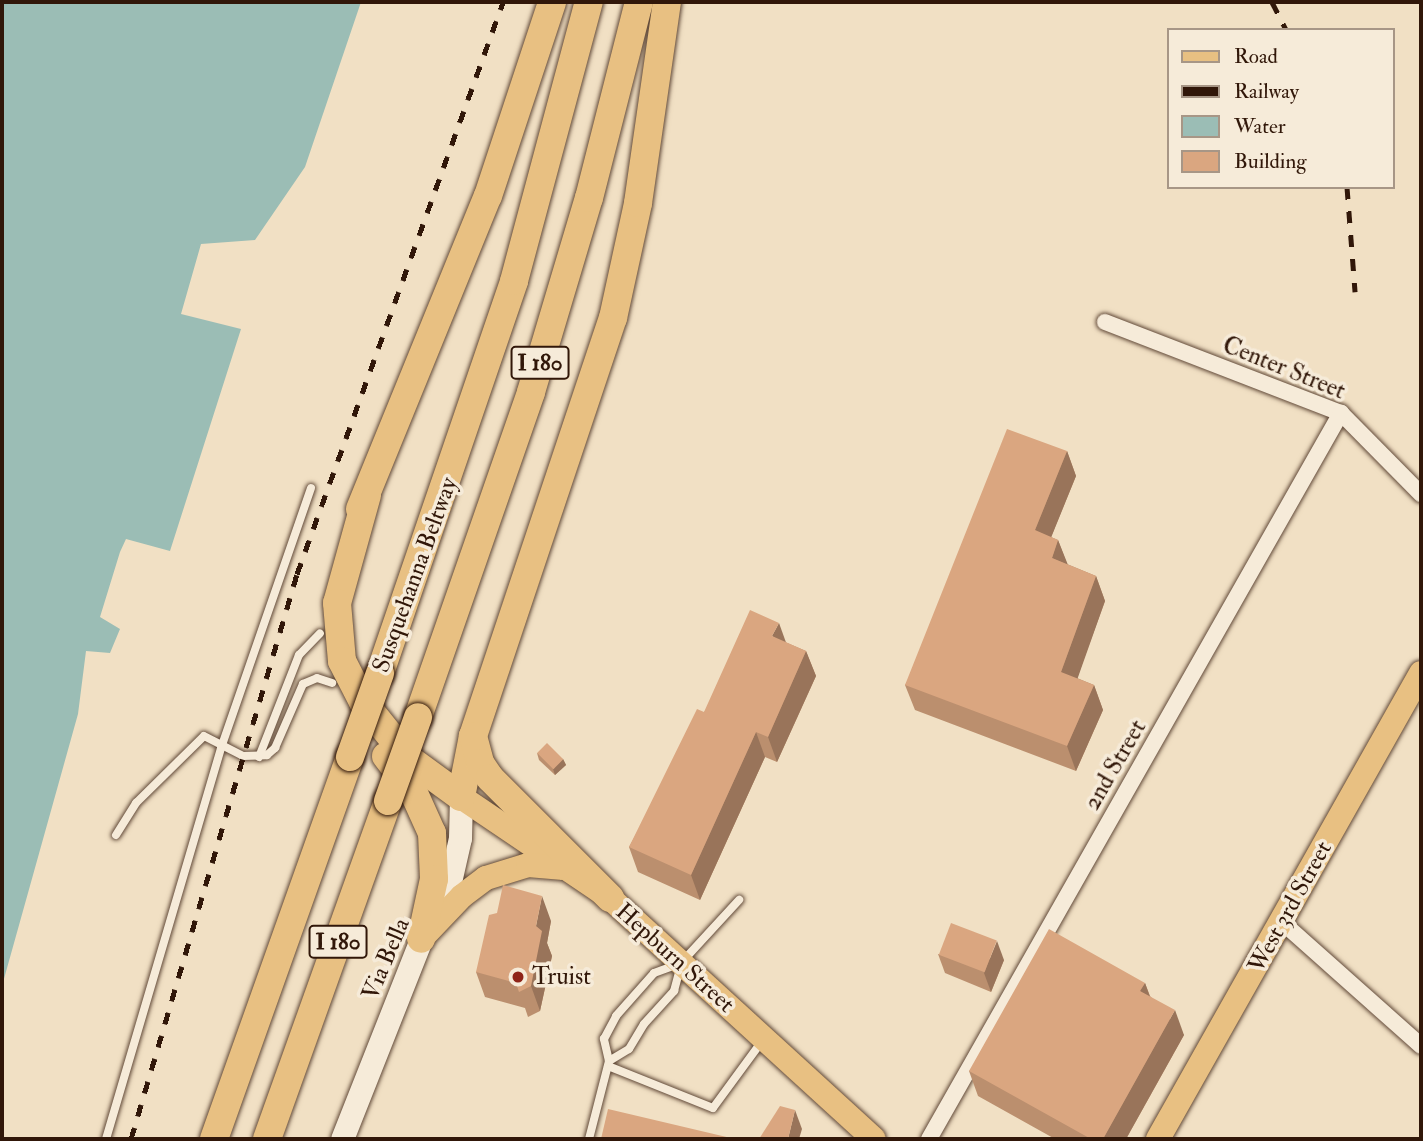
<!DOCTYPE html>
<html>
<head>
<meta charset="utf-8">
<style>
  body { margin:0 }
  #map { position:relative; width:1423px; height:1141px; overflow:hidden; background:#f1e0c4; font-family:"IM FELL Double Pica",serif }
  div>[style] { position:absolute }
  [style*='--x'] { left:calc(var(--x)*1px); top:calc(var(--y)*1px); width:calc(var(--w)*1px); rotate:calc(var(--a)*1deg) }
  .water>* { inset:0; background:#9bbdb5 }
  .roads { filter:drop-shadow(0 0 2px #614938) drop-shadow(0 0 2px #614938) }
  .lane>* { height:8px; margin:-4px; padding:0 4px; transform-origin:4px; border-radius:4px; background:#f6ebd9 }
  .street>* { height:16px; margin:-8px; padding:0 8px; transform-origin:8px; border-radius:8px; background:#f6ebd9 }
  .secondary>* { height:23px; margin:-11.5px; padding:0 11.5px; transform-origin:11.5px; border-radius:11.5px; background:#f6ebd9 }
  .primary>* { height:24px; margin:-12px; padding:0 12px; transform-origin:12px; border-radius:12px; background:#e8c082 }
  .highway>* { height:28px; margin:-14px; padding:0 14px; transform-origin:14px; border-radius:14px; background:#e8c082 }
  .rail>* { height:5px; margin-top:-2.5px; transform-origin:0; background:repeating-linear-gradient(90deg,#311709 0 12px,transparent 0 24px) }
  .bridges { filter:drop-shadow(0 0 2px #311709) drop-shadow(0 0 2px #311709) }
  .highway-bridge>* { height:28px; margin:-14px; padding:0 14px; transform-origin:14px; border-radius:14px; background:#e8c082 }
  .wall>* { inset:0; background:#bb8f6e }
  .shaded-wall>* { inset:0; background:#99745a }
  .building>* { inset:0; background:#daa680; transform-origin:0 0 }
  .dots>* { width:19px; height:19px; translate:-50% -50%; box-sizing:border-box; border:4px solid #f6ebd9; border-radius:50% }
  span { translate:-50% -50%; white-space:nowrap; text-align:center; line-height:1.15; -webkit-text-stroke:7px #f6ebd9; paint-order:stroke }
  .shield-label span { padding:2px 5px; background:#f6ebd9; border:2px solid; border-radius:5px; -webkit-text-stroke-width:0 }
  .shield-label { font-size:23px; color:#311709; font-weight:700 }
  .street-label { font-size:24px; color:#311709 }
  .poi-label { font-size:24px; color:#311709 }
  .left { translate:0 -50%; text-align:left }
  .frame { position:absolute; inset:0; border:4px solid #311709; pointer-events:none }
  .legend { position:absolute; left:1167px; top:28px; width:228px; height:161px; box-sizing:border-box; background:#f6ebd9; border:2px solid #a79686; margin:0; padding:9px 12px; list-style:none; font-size:21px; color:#311709 }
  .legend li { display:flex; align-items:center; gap:14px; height:35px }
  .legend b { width:35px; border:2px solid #a79686 }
</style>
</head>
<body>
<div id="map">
  <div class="water">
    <i style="clip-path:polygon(2px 2px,361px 2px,305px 167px,255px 240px,201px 244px,181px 314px,241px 329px,170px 551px,126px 539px,120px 552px,100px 617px,120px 629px,110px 653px,86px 651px,78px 714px,2px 986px)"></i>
  </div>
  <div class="roads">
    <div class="lane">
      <i style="--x:259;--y:757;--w:110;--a:-68.6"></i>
      <i style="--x:299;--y:655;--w:30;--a:-46"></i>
      <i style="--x:116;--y:835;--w:38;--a:-58"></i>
      <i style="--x:136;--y:803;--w:95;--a:-44.6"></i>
      <i style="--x:204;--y:736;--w:44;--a:27.1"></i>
      <i style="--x:243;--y:756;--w:24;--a:-2"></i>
      <i style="--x:267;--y:755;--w:11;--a:-41"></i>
      <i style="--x:275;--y:748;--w:70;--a:-66.4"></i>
      <i style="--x:303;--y:684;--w:15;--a:-23"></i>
      <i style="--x:317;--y:678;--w:16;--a:18"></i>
      <i style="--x:609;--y:1061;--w:23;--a:-31"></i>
      <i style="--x:629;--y:1049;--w:29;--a:-59"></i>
      <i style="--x:644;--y:1024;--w:45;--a:-47.7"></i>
      <i style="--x:674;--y:991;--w:23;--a:-75"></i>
      <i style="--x:608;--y:1066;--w:113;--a:21.8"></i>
      <i style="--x:713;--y:1108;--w:83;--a:-53.8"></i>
      <i style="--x:106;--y:1139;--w:408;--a:-73.6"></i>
      <i style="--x:221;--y:748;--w:275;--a:-70.9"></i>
      <i style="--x:589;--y:1139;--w:81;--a:-75.6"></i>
      <i style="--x:609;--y:1061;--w:23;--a:-103"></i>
      <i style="--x:604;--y:1039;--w:26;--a:-62"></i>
      <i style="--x:616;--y:1016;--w:57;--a:-48.5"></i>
      <i style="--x:654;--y:973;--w:29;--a:-20"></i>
      <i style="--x:681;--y:963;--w:86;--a:-47.4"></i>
    </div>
    <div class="street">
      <i style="--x:1105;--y:322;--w:253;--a:21.1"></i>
      <i style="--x:1341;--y:413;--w:114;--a:45.4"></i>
      <i style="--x:1282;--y:922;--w:186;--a:41.7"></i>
      <i style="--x:929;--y:1139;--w:835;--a:-60.43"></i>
    </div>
    <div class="secondary">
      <i style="--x:342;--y:1139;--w:215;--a:-68.4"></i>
      <i style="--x:421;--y:939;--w:64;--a:-63"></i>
      <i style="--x:450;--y:882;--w:45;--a:-77.2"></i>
      <i style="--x:460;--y:838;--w:41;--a:-88.6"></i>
    </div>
    <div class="primary">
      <i style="--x:461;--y:797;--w:180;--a:34.1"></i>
      <i style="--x:610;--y:898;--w:357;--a:42.4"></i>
      <i style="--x:421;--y:939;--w:59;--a:-46.4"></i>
      <i style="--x:462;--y:896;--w:30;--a:-37"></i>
      <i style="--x:486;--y:878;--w:44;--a:-17.2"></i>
      <i style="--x:528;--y:865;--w:33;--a:5"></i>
      <i style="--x:1158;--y:1139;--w:535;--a:-60.56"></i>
    </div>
    <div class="highway">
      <i style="--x:367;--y:495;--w:112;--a:105.5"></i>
      <i style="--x:337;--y:603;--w:58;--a:85.1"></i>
      <i style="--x:342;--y:661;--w:46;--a:62.9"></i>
      <i style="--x:363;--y:702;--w:73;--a:51.1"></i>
      <i style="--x:409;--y:759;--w:64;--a:36.2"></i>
      <i style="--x:461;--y:797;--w:62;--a:-78.9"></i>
      <i style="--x:473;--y:736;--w:441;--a:-71.5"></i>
      <i style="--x:613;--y:318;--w:118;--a:-77.7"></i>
      <i style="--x:638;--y:203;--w:203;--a:-81.8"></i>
      <i style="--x:360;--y:509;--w:338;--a:-67.8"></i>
      <i style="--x:488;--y:196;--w:204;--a:-71.7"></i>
      <i style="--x:380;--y:673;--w:414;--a:-71.1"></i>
      <i style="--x:514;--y:281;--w:289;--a:-75"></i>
      <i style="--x:418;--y:717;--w:344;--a:-70.8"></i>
      <i style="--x:531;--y:392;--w:202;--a:-73.4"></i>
      <i style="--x:589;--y:198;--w:202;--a:-75.7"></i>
      <i style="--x:473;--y:736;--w:28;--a:75"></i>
      <i style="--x:480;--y:763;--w:18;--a:56"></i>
      <i style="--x:490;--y:778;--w:170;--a:45"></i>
      <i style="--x:386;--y:756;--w:44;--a:52.4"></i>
      <i style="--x:413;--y:791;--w:46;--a:65.7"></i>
      <i style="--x:432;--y:833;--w:46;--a:87.5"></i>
      <i style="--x:434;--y:879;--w:61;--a:102.2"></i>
      <i style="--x:214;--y:1139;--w:405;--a:-70.4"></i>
      <i style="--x:267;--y:1139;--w:359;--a:-70.3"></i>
    </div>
  </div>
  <div class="rail">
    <i style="--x:1272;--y:2;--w:31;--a:63"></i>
    <i style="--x:1347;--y:187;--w:105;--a:85.6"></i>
    <i style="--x:131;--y:1139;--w:589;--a:-73.63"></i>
    <i style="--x:297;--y:574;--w:608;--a:-70.19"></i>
  </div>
  <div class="bridges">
    <div class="highway-bridge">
      <i style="--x:350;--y:757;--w:89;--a:-70.3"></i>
      <i style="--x:388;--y:801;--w:89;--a:-70.3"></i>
    </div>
  </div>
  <div class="wall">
    <i style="clip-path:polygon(1067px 451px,1076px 476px,1051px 537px,1058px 540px,1067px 564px,1096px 576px,1105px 601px,1077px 678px,1094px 685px,1103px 710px,1076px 771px,915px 710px,905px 685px)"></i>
    <i style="clip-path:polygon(785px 642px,806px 651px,816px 676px,777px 762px,765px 757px,700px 900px,638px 872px,629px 847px,704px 712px)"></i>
    <i style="clip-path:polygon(537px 753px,563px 759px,566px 765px,555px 775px,539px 760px)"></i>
    <i style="clip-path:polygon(551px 921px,547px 943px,552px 956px,540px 1011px,528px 1017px,525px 1008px,485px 997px,476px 972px)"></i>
    <i style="clip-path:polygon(938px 954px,1004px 960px,991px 992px,945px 973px)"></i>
    <i style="clip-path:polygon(1145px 983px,1150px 996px,1184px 1035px,1126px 1139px,1055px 1139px,978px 1096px,969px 1071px)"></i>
  </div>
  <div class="shaded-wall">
    <i style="clip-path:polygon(1067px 451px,1076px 476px,1044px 555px,1035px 530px)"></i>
    <i style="clip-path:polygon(1058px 540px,1068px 565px,1052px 558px)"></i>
    <i style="clip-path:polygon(1096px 576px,1105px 601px,1071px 697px,1061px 672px)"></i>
    <i style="clip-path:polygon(779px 623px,788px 648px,772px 636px)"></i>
    <i style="clip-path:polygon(806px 651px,816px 676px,777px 762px,768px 737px)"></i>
    <i style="clip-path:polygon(1094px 685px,1103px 710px,1076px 771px,1067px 746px)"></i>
    <i style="clip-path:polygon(756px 732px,765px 757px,700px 900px,691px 875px)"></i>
    <i style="clip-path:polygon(563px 759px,566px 765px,555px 775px,553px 769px)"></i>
    <i style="clip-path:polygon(542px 896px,551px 921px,547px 943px,552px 956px,540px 1011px,531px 986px,536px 926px)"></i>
    <i style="clip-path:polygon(997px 941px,1004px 960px,991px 992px,984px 973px)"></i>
    <i style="clip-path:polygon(1145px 983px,1154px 1008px,1140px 991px)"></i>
    <i style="clip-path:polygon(1175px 1010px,1184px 1035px,1126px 1139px,1103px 1139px)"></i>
    <i style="clip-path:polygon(795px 1110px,802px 1129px,799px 1139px,788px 1139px)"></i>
  </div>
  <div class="building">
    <i style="clip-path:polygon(1007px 429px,1067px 451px,1035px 530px,1058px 540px,1052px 558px,1096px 576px,1061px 672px,1094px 685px,1067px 746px,905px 685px)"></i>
    <i style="clip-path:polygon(750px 610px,779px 623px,772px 636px,806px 651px,768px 737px,756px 732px,691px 875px,629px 847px,697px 709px,704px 712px)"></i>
    <i style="left:547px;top:743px;width:23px;height:14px;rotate:45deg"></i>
    <i style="clip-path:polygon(503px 885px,542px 896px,536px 926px,542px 931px,531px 986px,519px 992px,516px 983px,476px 972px,489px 915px,497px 913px)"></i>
    <i style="left:951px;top:923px;width:49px;height:34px;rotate:21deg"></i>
    <i style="clip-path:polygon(1049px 929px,1145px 983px,1140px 991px,1175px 1010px,1103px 1139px,1091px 1139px,969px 1071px)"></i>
    <i style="clip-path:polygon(780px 1106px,795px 1110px,788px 1139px,759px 1139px)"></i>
    <i style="clip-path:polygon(608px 1109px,735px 1139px,601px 1139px)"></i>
  </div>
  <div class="dots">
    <i style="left:518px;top:977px;background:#8f2418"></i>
  </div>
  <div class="shield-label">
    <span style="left:540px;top:363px">I 180</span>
    <span style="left:338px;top:942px">I 180</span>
  </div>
  <div class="street-label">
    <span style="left:1284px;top:368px;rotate:22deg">Center Street</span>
    <span style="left:415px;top:575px;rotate:-70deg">Susquehanna Beltway</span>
    <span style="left:1115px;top:765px;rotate:-60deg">2nd Street</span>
    <span style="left:1290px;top:907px;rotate:-61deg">West 3rd Street</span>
    <span style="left:675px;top:958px;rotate:42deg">Hepburn Street</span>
    <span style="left:386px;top:959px;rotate:-67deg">Via Bella</span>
  </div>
  <div class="poi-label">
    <span class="left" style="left:532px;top:977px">Truist</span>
  </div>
  <div class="frame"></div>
  <ul class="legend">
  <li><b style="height:9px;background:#e8c082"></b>Road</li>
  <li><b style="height:9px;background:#311709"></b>Railway</li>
  <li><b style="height:19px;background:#9bbdb5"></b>Water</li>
  <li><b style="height:19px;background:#daa680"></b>Building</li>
  </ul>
</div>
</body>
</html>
